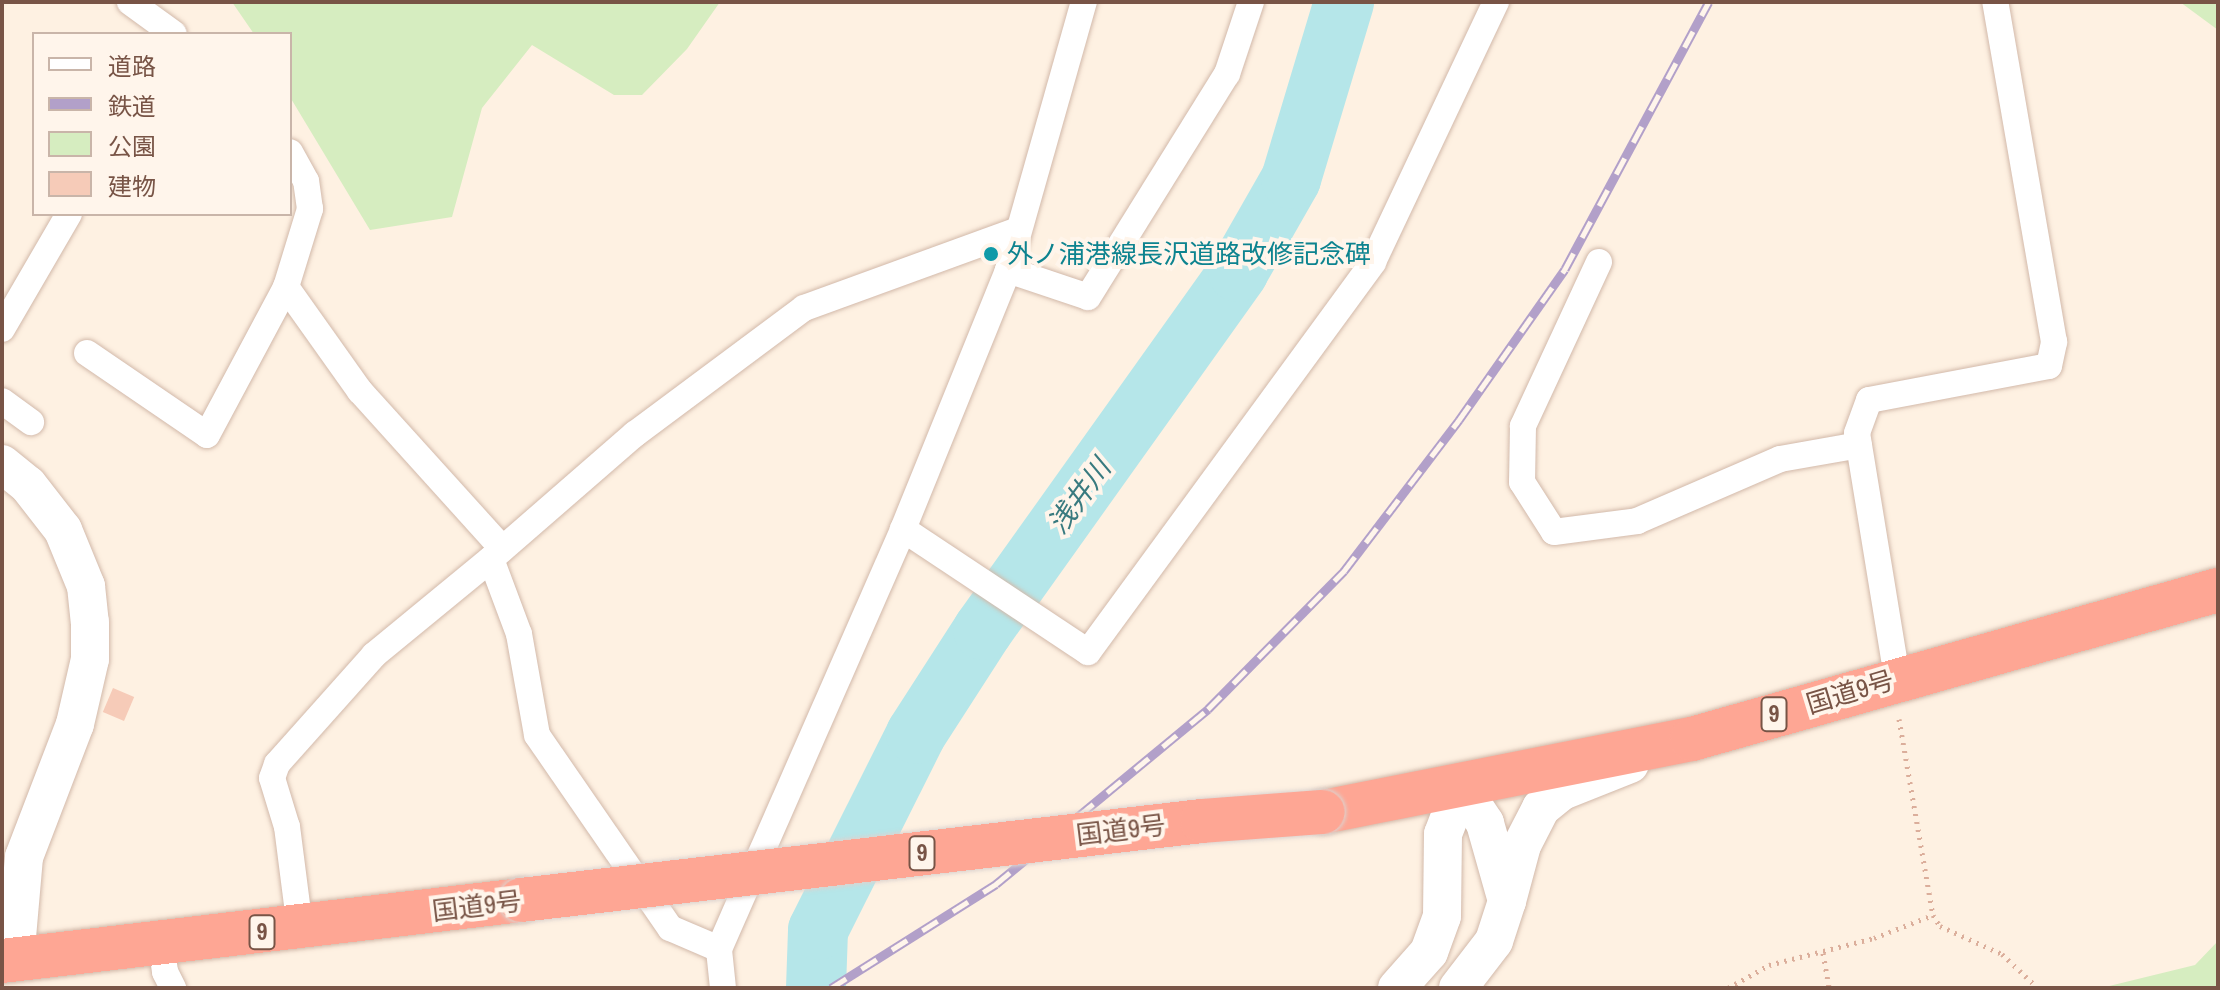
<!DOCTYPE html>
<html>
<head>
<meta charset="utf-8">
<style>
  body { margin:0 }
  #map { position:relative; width:2220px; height:990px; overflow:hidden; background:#fef1e2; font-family:"Archivo Narrow","Noto Sans JP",sans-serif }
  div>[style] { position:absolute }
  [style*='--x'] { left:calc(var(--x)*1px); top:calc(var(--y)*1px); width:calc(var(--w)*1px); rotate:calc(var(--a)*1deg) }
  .green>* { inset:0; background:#d6edc0 }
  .river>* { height:60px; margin:-30px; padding:0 30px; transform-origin:30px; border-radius:30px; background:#b5e6e9 }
  .building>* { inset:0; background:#f6cbb8; transform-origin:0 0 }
  .path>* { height:5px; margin-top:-2.5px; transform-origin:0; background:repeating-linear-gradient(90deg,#dbae9b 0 2px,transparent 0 8px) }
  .roads { filter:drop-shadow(0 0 2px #d2b9aa) drop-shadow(0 0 2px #d2b9aa) }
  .street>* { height:26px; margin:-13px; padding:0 13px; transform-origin:13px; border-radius:13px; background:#fff }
  .secondary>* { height:38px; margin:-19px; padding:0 19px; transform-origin:19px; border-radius:19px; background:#fff }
  .highway>* { height:44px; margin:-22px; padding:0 22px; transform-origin:22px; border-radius:22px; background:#fea694 }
  .rail>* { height:9px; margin-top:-4.5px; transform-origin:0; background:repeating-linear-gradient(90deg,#fff5eb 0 18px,#b2a0c9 0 36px); box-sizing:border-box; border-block:2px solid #b2a0c9 }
  .bridges { filter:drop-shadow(0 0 2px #dcd3cf) drop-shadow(0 0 2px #dcd3cf) }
  .highway-bridge>* { height:44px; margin:-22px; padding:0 22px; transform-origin:22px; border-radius:22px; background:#fea694 }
  .dots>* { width:22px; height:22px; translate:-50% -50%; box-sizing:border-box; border:4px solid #fff5eb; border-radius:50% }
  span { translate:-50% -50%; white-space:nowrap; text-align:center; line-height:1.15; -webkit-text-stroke:8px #fff5eb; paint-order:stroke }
  .shield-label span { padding:2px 6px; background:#fff5eb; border:2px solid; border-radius:6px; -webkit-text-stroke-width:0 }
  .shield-label { font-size:24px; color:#785446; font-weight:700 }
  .culture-label { font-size:26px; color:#0d838f }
  .left { translate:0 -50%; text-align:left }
  .street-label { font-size:26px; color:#785446 }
  .water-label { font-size:28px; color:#397a7f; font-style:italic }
  .frame { position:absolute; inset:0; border:4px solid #785446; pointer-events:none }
  .legend { position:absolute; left:32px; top:32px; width:260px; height:184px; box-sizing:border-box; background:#fff5eb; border:2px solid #c9b5a9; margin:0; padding:10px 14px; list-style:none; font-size:24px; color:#785446 }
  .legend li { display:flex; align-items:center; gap:16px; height:40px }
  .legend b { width:40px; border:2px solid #c9b5a9 }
</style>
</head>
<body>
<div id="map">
  <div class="green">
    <i style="clip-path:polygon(232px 2px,720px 2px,687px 49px,642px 95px,614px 95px,532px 45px,482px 108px,452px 217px,370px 230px,290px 97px,290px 34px,254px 34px)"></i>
    <i style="clip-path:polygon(2180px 2px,2218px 2px,2218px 30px)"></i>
    <i style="clip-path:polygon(2218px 941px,2218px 988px,2101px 988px,2195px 965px)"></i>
  </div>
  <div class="river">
    <i style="--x:816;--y:988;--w:58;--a:-88"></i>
    <i style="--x:818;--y:930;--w:219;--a:-63.4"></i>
    <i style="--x:916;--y:734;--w:124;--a:-57.2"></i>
    <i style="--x:983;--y:630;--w:440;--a:-54.5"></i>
    <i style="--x:1238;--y:272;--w:107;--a:-60.3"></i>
    <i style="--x:1291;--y:179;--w:185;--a:-73.3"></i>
  </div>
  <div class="building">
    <i style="left:113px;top:688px;width:23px;height:26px;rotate:23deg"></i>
  </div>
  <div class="path">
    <i style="--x:1899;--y:719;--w:199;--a:80.2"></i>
    <i style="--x:1823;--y:953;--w:36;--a:80"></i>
    <i style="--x:1728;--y:988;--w:47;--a:-29.3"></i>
    <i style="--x:1769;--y:965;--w:108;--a:-14.4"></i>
    <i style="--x:1874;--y:938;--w:63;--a:-21.3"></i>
    <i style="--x:1933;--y:915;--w:13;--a:58"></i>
    <i style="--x:1940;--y:926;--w:68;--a:24.3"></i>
    <i style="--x:2002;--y:954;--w:50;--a:43.4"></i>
  </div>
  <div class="roads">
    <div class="street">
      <i style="--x:130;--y:2;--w:54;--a:36"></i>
      <i style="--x:1599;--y:262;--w:181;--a:114.9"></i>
      <i style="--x:1523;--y:426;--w:56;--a:91"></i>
      <i style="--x:1522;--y:482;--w:59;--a:57.4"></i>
      <i style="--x:1554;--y:532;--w:84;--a:-7.5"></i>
      <i style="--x:1637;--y:521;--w:156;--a:-23.4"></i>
      <i style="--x:1780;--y:459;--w:80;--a:-10"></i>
      <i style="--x:1008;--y:270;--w:84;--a:18.6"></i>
      <i style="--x:1088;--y:297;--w:263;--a:-58.1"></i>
      <i style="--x:1227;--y:74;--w:76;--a:-71.6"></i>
      <i style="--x:286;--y:287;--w:128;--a:54.6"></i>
      <i style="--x:360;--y:391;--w:212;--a:47.9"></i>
      <i style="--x:2;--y:329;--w:133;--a:-59.8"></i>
      <i style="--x:87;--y:353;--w:145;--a:34.3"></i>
      <i style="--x:207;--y:435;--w:168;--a:-61.9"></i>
      <i style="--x:286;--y:287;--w:82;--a:-72.9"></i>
      <i style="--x:310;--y:209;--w:28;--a:-98"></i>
      <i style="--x:306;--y:181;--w:33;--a:-119"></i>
      <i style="--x:2;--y:401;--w:36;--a:36"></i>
      <i style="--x:903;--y:529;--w:222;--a:33.6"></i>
      <i style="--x:1088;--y:652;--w:483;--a:-53.8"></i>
      <i style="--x:1373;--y:262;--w:288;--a:-64.7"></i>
      <i style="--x:1897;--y:677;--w:247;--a:-99.3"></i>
      <i style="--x:1857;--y:433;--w:35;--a:-70"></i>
      <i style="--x:1869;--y:400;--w:183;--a:-10.7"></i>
      <i style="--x:2049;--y:366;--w:25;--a:-78"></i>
      <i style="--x:2054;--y:342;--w:345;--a:-99.8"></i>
      <i style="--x:300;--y:928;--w:102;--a:-97.3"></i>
      <i style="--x:287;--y:827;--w:51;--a:-107"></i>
      <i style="--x:272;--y:778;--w:15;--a:-70"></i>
      <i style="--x:277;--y:764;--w:146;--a:-48.3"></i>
      <i style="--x:374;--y:655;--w:151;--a:-39.4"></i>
      <i style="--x:161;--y:943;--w:29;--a:82"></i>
      <i style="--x:165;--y:972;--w:18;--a:63"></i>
      <i style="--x:719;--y:949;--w:53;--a:-156.8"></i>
      <i style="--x:670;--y:928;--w:234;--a:-124.6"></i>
      <i style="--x:537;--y:735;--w:103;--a:-100.1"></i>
      <i style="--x:519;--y:634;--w:80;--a:-110.5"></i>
      <i style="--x:491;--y:559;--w:191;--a:-41"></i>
      <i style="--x:635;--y:434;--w:211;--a:-36.7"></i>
      <i style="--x:804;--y:308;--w:226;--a:-20"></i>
      <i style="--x:723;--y:988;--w:39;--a:-96"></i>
      <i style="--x:719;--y:949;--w:459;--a:-66.3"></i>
      <i style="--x:903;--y:529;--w:279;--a:-67.9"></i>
      <i style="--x:1008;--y:270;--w:279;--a:-74.2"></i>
    </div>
    <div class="secondary">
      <i style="--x:2;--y:464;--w:33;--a:39"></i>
      <i style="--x:28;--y:485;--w:57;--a:52.1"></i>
      <i style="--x:63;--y:530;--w:61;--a:67.7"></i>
      <i style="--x:86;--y:586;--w:36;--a:84"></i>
      <i style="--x:90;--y:622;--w:37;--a:90"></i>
      <i style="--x:90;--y:659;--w:67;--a:103"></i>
      <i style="--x:75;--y:724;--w:142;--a:111"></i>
      <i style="--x:24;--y:857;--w:102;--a:95"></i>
      <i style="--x:1507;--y:901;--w:58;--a:-75"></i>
      <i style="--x:1522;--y:845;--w:42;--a:-62.8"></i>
      <i style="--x:1541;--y:808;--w:27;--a:-39"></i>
      <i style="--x:1562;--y:791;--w:73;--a:-21.7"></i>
      <i style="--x:1397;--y:988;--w:48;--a:-48.4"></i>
      <i style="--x:1429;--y:952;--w:38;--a:-70"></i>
      <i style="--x:1442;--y:916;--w:82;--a:-89.3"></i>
      <i style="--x:1443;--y:834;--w:50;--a:-69"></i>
      <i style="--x:1458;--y:988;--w:59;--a:-52.5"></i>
      <i style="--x:1494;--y:941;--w:42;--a:-72"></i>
      <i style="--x:1507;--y:901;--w:81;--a:-105.8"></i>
      <i style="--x:1485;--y:823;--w:43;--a:-123.7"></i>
    </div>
    <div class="highway">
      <i style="--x:1323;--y:812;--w:376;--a:-11.2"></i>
      <i style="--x:1692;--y:739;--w:547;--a:-15.82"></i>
      <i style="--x:2;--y:961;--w:523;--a:-6.7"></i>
    </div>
  </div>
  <div class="rail">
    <i style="--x:831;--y:988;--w:195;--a:-32.2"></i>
    <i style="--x:996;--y:884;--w:275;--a:-39.5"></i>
    <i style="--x:1208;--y:709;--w:194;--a:-45.4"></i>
    <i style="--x:1344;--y:571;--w:190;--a:-52.7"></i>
    <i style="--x:1459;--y:420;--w:184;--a:-54.9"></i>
    <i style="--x:1565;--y:269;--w:303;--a:-61.7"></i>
  </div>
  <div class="bridges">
    <div class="highway-bridge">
      <i style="--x:521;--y:900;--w:686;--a:-6.62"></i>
      <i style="--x:1202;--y:821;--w:121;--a:-4.3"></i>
    </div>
  </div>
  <div class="dots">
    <i style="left:991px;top:254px;background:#0f9aa8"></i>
  </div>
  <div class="shield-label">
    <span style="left:1774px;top:714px">9</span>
    <span style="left:922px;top:853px">9</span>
    <span style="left:262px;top:932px">9</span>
  </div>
  <div class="culture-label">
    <span class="left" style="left:1007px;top:254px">外ノ浦港線長沢道路改修記念碑</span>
  </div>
  <div class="street-label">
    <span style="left:1850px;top:692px;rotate:-17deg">国道9号</span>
    <span style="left:1121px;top:830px;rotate:-7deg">国道9号</span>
    <span style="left:477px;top:906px;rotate:-7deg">国道9号</span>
  </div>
  <div class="water-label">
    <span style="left:1079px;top:496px;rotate:-54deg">浅井川</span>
  </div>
  <div class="frame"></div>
  <ul class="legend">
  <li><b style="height:10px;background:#fff"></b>道路</li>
  <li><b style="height:10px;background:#b2a0c9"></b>鉄道</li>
  <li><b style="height:22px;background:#d6edc0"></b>公園</li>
  <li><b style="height:22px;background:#f6cbb8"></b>建物</li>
  </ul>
</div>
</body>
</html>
